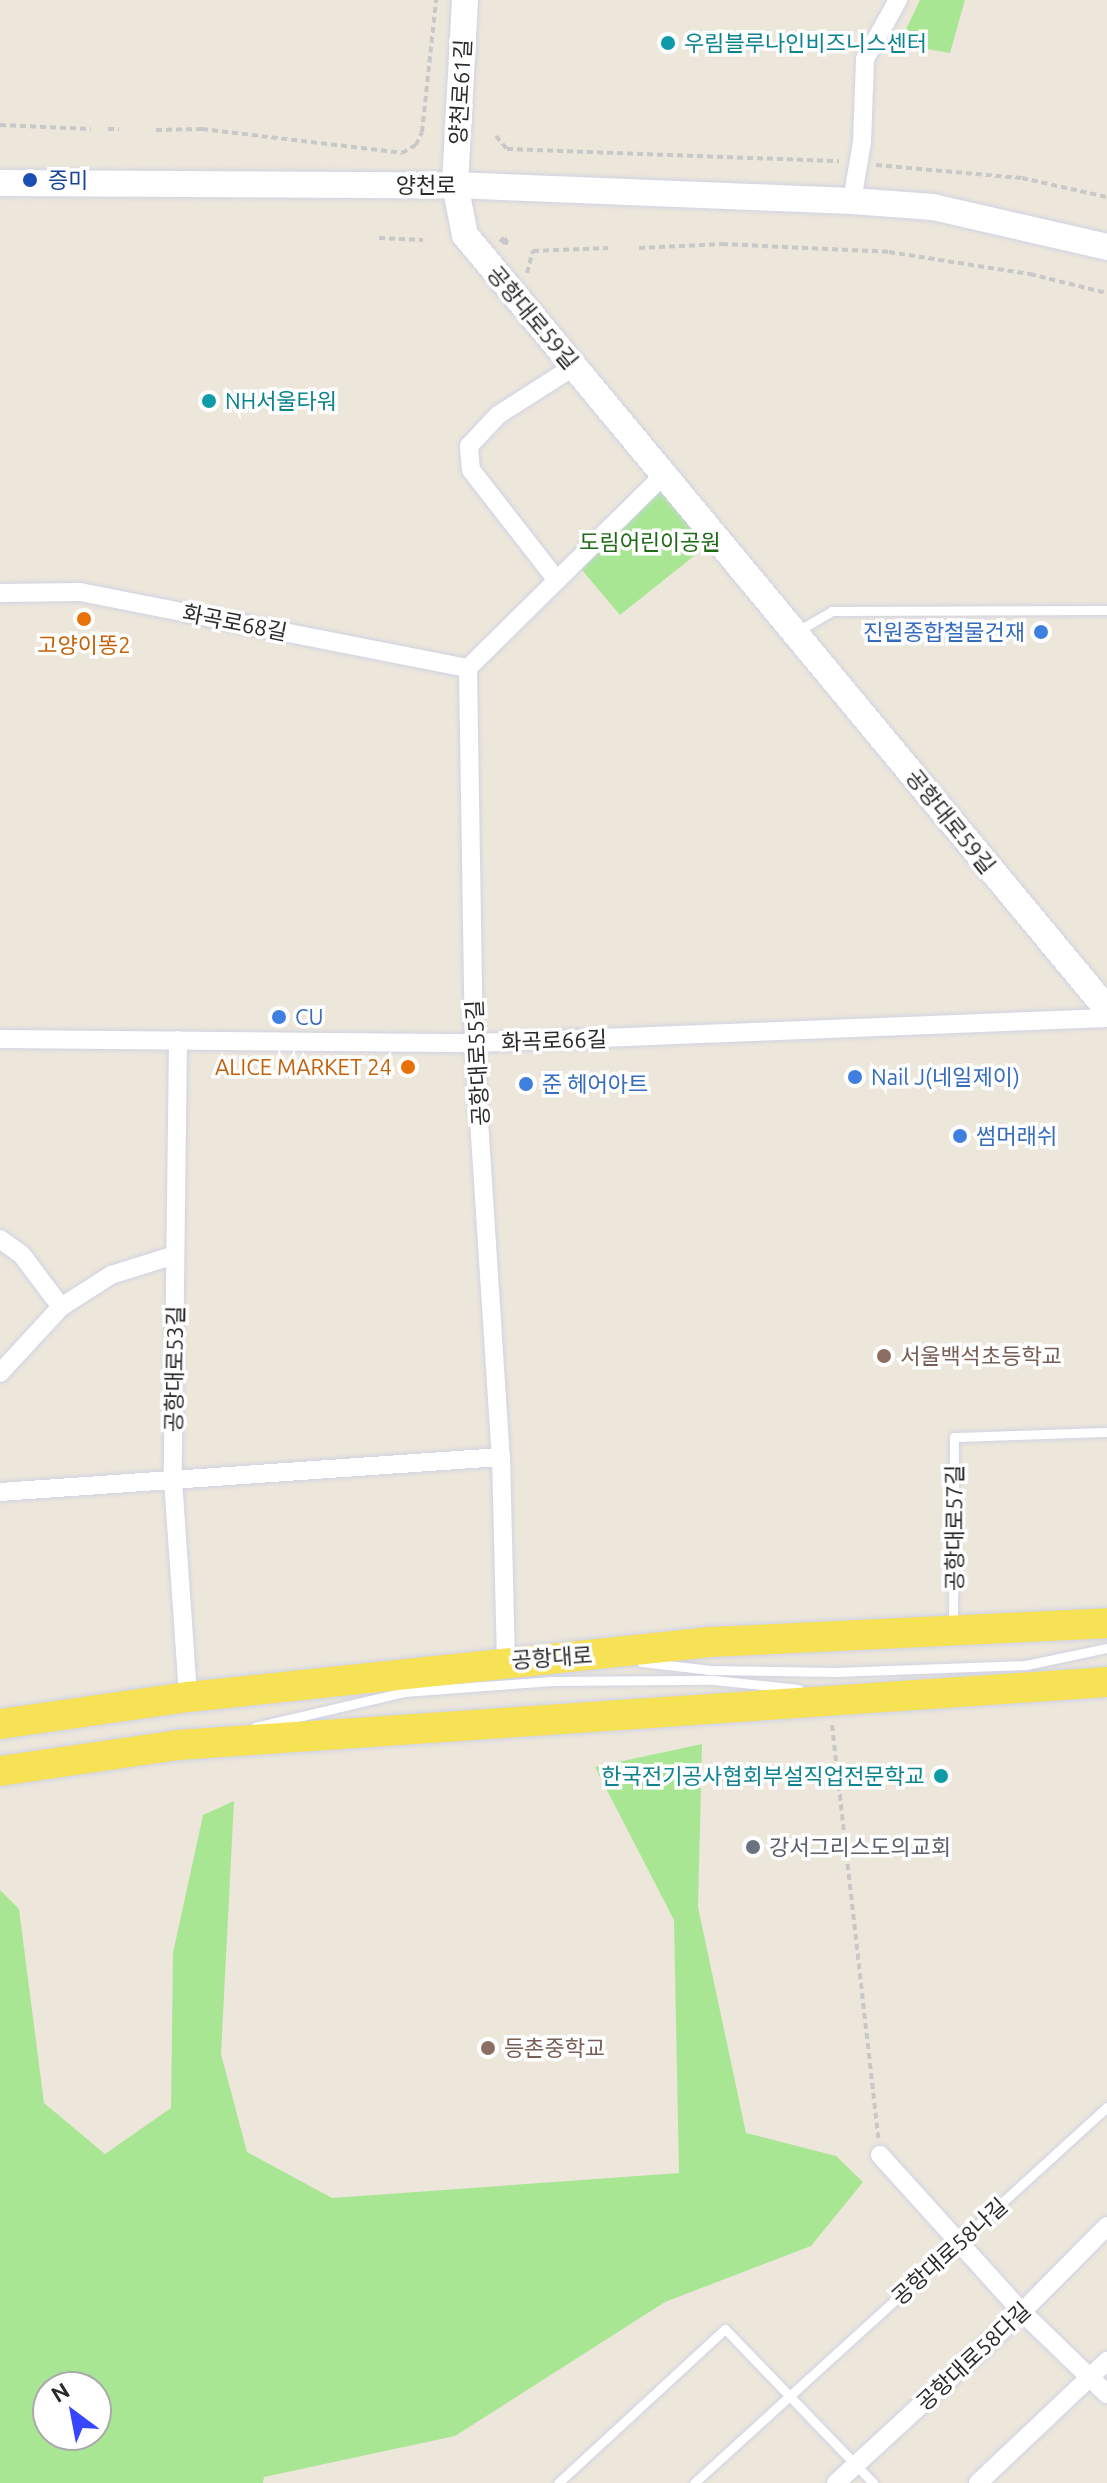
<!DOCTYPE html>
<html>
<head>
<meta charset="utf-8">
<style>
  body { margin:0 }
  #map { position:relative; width:1107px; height:2483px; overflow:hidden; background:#ede7db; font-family:Ubuntu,"Noto Sans KR",sans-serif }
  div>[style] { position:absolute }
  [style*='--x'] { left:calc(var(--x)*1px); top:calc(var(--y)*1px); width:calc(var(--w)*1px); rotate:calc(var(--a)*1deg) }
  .green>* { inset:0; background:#a8e694 }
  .path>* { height:4px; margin-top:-2px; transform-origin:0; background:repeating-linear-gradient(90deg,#c8c8c8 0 6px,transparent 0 10px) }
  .roads { filter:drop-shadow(0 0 2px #d0d2e3) drop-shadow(0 0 2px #d0d2e3) }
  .lane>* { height:9px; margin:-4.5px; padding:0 4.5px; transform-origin:4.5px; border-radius:4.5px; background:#fff }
  .street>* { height:18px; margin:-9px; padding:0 9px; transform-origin:9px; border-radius:9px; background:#fff }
  .secondary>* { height:26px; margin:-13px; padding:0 13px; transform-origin:13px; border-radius:13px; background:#fff }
  .primary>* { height:30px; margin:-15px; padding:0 15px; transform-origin:15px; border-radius:15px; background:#f7e255 }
  .dots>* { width:22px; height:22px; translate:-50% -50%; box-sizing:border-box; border:4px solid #fff; border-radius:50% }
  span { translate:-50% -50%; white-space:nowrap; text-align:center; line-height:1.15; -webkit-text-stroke:7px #fff; paint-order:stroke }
  .culture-label { font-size:22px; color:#0d838f }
  .left { translate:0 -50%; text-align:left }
  .right { translate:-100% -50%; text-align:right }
  .street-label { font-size:22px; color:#2a2a2a }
  .transit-label { font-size:22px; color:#164399 }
  .park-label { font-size:22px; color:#1f6a16 }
  .shop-label { font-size:22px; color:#366cbe }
  .food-label { font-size:22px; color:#c56008 }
  .education-label { font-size:22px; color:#785e54 }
  .worship-label { font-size:22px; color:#5b616d }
  .north { position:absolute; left:32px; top:2371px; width:80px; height:80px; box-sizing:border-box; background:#fff; border:2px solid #aaa; border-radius:50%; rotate:328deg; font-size:22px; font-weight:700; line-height:32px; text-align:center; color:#2a2a2a }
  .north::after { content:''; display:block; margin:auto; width:28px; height:36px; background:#3647ff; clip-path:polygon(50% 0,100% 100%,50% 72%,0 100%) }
</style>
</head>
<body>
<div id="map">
  <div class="green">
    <i style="clip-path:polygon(920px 0,965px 0,950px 53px,899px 44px)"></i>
    <i style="clip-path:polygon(663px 479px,714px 540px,620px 615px,576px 563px)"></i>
    <i style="clip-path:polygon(evenodd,702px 1744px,698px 1907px,746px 2133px,836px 2156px,863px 2182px,811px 2246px,665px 2302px,455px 2436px,264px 2477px,263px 2483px,0 2483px,0 1890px,19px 1909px,44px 2103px,105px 2154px,171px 2108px,173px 1953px,203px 1815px,234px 1801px,221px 2054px,247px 2152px,332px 2198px,679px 2173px,674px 1920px,595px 1767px,702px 1744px,48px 2387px,96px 2387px,96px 2435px,48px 2435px,48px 2387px)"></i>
  </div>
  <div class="path">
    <i style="--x:0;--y:125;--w:91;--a:2.5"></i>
    <i style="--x:108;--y:129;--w:11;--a:0"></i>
    <i style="--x:156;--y:130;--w:46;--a:-1.2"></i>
    <i style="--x:202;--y:129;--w:201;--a:6.8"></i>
    <i style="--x:402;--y:153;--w:16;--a:-30"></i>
    <i style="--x:416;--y:145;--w:14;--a:-65"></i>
    <i style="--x:422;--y:132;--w:133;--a:-83.9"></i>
    <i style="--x:496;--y:136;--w:17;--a:50"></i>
    <i style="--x:507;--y:149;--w:332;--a:2.1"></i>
    <i style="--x:876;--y:165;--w:147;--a:5.1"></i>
    <i style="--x:1022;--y:178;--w:87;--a:12.6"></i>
    <i style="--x:379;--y:238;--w:44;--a:2.6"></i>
    <i style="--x:504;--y:238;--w:6;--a:51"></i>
    <i style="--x:508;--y:243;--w:8;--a:-173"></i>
    <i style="--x:500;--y:242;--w:6;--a:-45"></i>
    <i style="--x:639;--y:248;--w:83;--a:-2.8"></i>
    <i style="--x:722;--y:244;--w:167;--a:2.7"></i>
    <i style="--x:889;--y:252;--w:143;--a:8.9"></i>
    <i style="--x:1030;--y:274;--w:79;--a:13.9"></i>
    <i style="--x:527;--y:273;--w:23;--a:-75"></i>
    <i style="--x:533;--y:251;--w:75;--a:-2.3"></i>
    <i style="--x:832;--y:1725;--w:416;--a:83.6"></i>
  </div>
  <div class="roads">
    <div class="lane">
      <i style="--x:796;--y:632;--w:42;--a:-30.3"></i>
      <i style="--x:832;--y:611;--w:275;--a:-0.2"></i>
      <i style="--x:953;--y:1627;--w:190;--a:-89.7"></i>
      <i style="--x:954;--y:1437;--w:153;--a:-1.9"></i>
      <i style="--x:641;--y:1662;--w:70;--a:6.5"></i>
      <i style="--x:711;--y:1670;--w:125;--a:0.9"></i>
      <i style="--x:836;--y:1672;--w:190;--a:-2.1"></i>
      <i style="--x:1026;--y:1665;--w:83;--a:-11.9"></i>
      <i style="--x:255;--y:1727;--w:153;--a:-13.2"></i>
      <i style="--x:404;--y:1692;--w:148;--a:-4.3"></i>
      <i style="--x:552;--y:1681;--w:162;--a:-0.4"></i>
      <i style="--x:714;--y:1680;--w:85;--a:6"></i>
      <i style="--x:558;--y:2483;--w:227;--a:-42.7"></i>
      <i style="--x:725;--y:2329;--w:214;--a:46.1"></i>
      <i style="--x:694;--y:2483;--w:559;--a:-42.32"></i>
    </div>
    <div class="street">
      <i style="--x:852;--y:201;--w:60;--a:-80.4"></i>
      <i style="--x:862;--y:142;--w:83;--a:-87.9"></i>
      <i style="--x:865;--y:59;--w:68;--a:-60.8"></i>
      <i style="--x:556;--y:579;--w:138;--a:-127.9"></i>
      <i style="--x:471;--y:470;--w:24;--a:-95"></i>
      <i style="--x:469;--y:446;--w:42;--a:-46.9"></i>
      <i style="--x:498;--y:415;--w:89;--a:-32.6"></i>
      <i style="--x:0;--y:593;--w:80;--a:-0.7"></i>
      <i style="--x:80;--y:592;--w:395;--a:11.1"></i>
      <i style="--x:468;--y:668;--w:375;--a:89.1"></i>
      <i style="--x:474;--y:1043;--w:415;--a:86.3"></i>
      <i style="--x:501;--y:1457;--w:204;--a:88.6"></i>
      <i style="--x:468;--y:668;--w:276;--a:-44.6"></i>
      <i style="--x:0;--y:1039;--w:474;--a:0.5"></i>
      <i style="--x:474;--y:1043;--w:633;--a:-2.26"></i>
      <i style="--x:178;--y:1040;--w:440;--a:90.7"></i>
      <i style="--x:173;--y:1480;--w:218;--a:86"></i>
      <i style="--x:0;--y:1239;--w:27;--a:36"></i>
      <i style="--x:22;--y:1255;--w:65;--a:53.1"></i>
      <i style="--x:0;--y:1373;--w:90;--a:-47.3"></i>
      <i style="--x:61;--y:1307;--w:59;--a:-32.6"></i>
      <i style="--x:111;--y:1275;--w:67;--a:-17.4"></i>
      <i style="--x:0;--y:1492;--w:502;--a:-4"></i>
      <i style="--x:880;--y:2155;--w:212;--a:47.9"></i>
      <i style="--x:1022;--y:2312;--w:118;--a:44"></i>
      <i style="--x:836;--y:2483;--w:253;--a:-42.6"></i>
      <i style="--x:1022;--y:2312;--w:121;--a:-45.3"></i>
      <i style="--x:978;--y:2483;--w:178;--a:-43.4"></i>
    </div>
    <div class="secondary">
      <i style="--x:465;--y:0;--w:185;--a:93.1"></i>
      <i style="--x:455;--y:185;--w:51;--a:78.7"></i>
      <i style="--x:465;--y:235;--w:1006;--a:50.33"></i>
      <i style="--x:0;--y:183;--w:455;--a:0.3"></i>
      <i style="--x:455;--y:185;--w:397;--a:2.3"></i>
      <i style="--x:852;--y:201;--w:81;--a:4.2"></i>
      <i style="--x:933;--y:207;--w:179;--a:12.9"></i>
    </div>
    <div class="primary">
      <i style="--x:0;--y:1724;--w:190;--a:-8.2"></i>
      <i style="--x:188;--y:1697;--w:525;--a:-6.01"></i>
      <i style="--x:710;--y:1642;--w:397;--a:-2.7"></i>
      <i style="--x:0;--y:1771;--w:180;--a:-8.3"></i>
      <i style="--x:178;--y:1745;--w:931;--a:-3.88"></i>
    </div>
  </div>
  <div class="dots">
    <i style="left:668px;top:43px;background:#0f9aa8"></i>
    <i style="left:30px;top:180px;background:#1a4fb4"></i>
    <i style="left:209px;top:401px;background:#0f9aa8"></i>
    <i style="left:84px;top:619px;background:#e8710a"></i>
    <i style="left:1041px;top:632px;background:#3f7fe0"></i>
    <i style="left:279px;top:1017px;background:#3f7fe0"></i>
    <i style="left:408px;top:1067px;background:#e8710a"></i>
    <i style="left:855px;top:1077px;background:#3f7fe0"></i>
    <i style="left:526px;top:1084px;background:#3f7fe0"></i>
    <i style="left:960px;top:1136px;background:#3f7fe0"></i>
    <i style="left:884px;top:1356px;background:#8d6e63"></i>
    <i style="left:941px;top:1776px;background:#0f9aa8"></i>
    <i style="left:753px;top:1847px;background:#6b7280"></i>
    <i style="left:488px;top:2048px;background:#8d6e63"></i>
  </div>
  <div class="culture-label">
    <span class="left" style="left:684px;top:43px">우림블루나인비즈니스센터</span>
    <span class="left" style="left:225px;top:401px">NH서울타워</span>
    <span class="right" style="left:925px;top:1776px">한국전기공사협회부설직업전문학교</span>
  </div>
  <div class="street-label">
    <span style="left:460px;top:92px;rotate:-87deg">양천로61길</span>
    <span style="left:426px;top:185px">양천로</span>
    <span style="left:533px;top:317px;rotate:50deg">공항대로59길</span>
    <span style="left:235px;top:622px;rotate:11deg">화곡로68길</span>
    <span style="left:951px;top:821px;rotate:51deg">공항대로59길</span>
    <span style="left:554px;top:1040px;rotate:-2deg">화곡로66길</span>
    <span style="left:477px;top:1063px;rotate:-93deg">공항대로55길</span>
    <span style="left:174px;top:1369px;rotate:-89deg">공항대로53길</span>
    <span style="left:954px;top:1528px;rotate:-90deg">공항대로57길</span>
    <span style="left:552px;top:1657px;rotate:-4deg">공항대로</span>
    <span style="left:949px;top:2251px;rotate:-42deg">공항대로58나길</span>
    <span style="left:973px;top:2356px;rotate:-43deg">공항대로58다길</span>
  </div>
  <div class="transit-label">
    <span class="left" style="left:48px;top:180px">증미</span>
  </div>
  <div class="park-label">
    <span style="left:650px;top:542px">도림어린이공원</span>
  </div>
  <div class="shop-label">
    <span class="right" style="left:1025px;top:632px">진원종합철물건재</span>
    <span class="left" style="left:295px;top:1017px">CU</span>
    <span class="left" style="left:871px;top:1077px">Nail J(네일제이)</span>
    <span class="left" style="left:542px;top:1084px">준 헤어아트</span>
    <span class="left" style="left:976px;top:1136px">썸머래쉬</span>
  </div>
  <div class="food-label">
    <span style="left:84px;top:645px">고양이똥2</span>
    <span class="right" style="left:392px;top:1067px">ALICE MARKET 24</span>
  </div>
  <div class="education-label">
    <span class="left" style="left:900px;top:1356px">서울백석초등학교</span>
    <span class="left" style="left:504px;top:2048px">등촌중학교</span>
  </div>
  <div class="worship-label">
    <span class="left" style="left:769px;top:1847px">강서그리스도의교회</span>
  </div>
  <div class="north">N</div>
</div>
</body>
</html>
